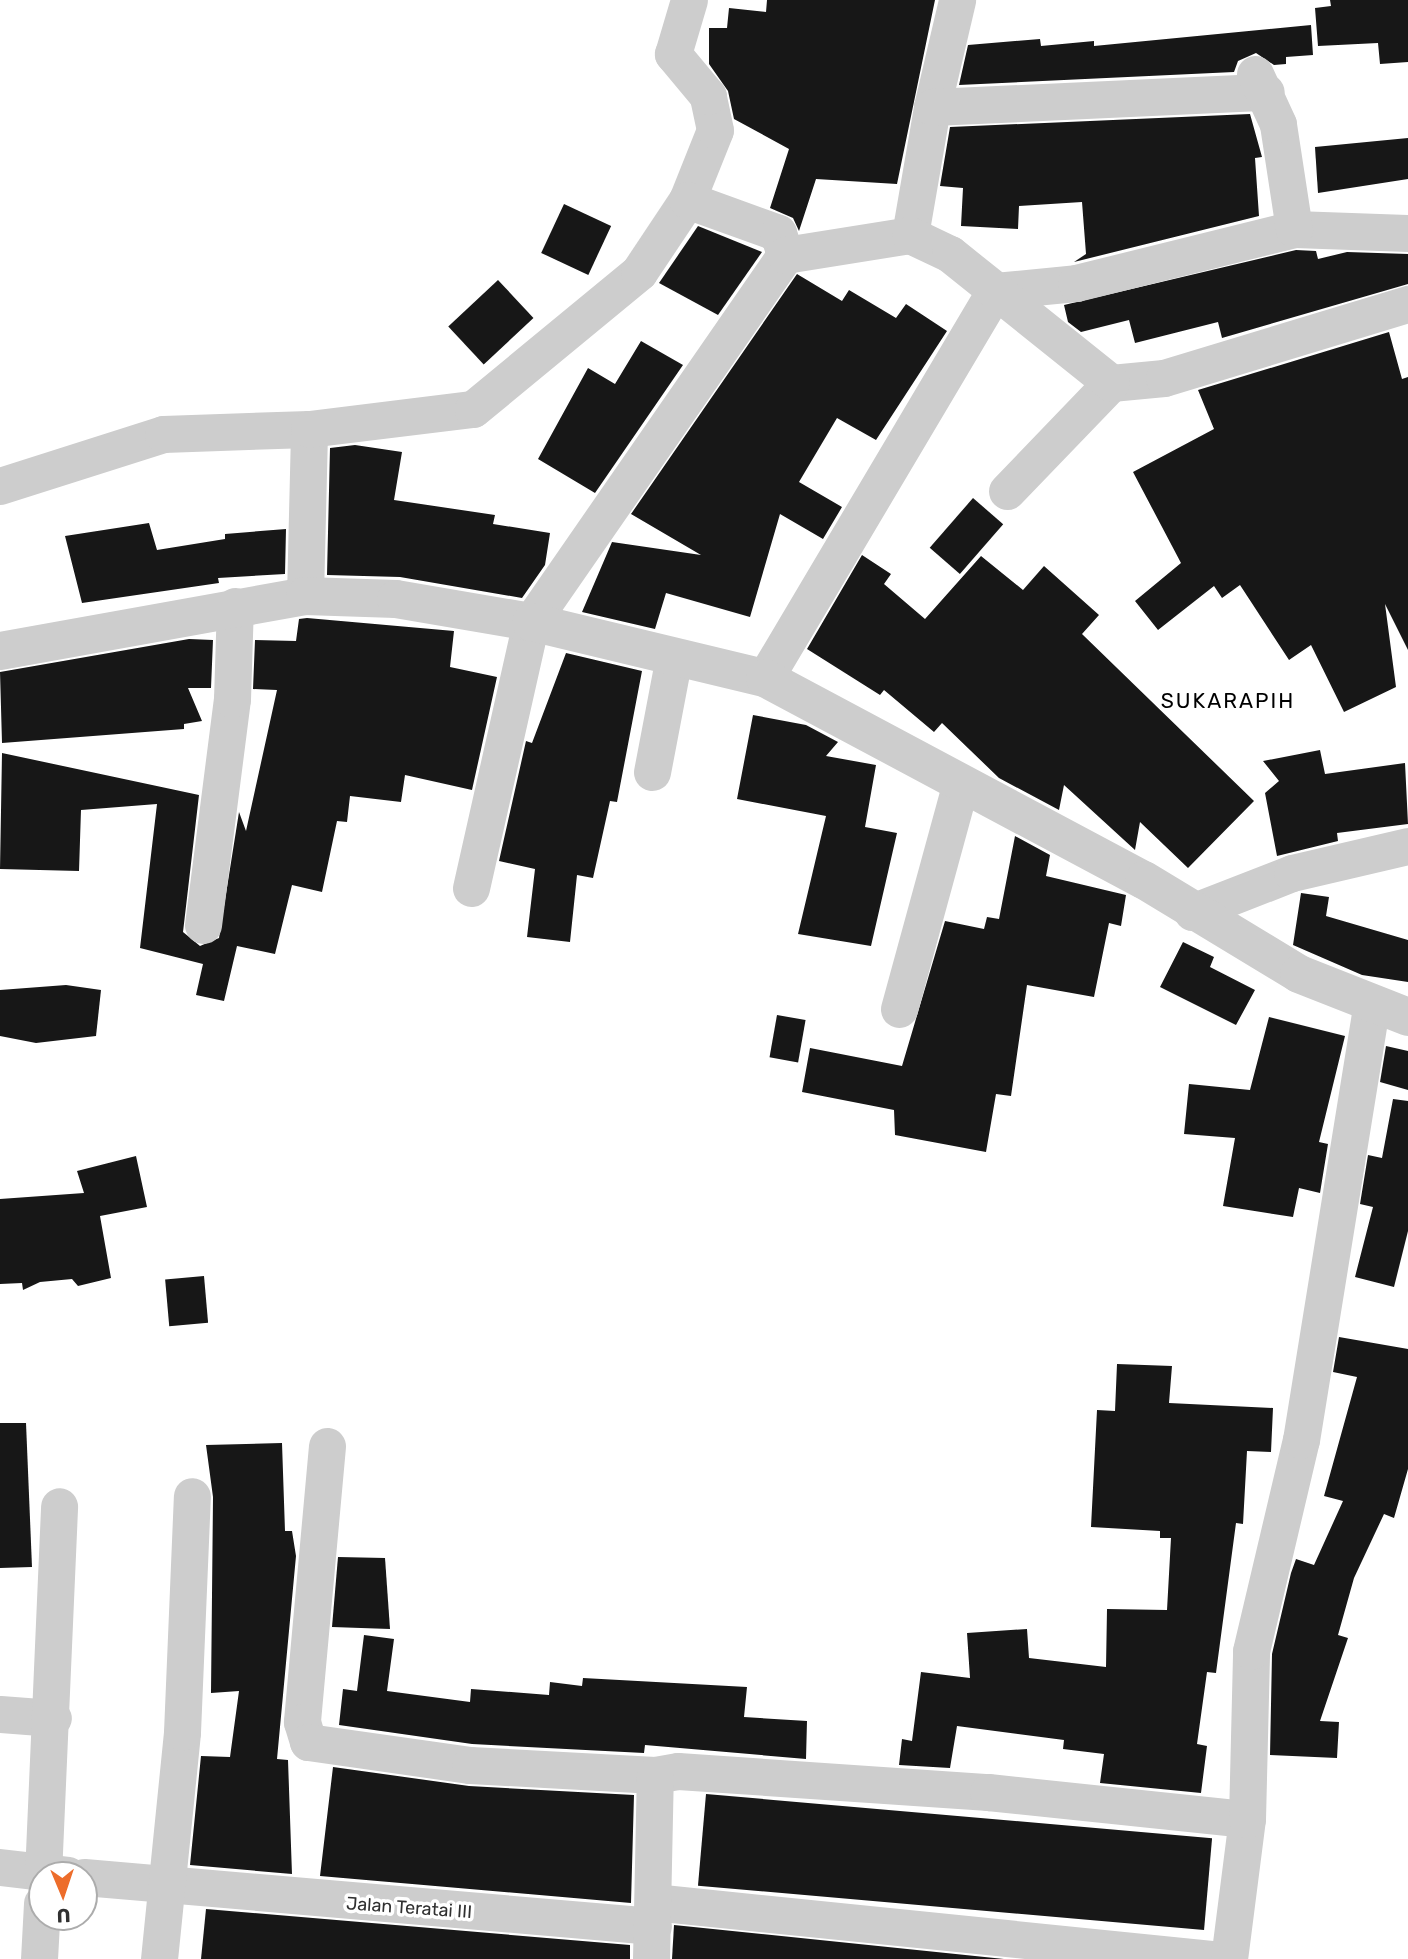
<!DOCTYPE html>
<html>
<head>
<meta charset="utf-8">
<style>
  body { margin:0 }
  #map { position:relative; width:1408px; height:1959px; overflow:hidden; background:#fff; font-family:Rubik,sans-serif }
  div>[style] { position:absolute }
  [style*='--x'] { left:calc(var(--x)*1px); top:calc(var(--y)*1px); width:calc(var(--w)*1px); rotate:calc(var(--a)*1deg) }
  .building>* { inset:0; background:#171717; transform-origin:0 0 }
  .minor>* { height:37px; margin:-18.5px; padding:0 18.5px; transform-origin:18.5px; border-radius:18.5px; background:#cdcdcd }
  .tertiary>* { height:38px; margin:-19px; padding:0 19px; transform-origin:19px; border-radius:19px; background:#cdcdcd }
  span { translate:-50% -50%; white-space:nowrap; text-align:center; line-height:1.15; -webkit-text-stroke:7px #fff; paint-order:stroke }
  .street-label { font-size:18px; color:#303030 }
  .quarter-label { font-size:21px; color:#000; letter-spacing:2px }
  .north { position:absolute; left:28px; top:1861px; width:70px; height:70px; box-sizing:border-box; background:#fff; border:2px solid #acacac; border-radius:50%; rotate:178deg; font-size:19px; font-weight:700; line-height:28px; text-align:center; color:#303030 }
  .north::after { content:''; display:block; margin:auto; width:24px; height:32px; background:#ed6d2b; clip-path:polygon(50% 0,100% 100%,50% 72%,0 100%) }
</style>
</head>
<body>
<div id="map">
  <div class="building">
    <i style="clip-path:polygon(767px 0,935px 0,897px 184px,816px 179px,799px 231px,793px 218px,770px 208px,789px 149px,734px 119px,728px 91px,709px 64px,709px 28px,727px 28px,729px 8px,766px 12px)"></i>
    <i style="clip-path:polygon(1330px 0,1408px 0,1408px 62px,1380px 64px,1378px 43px,1318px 46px,1315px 8px,1331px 6px)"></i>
    <i style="clip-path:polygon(1311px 25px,1313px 55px,1286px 57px,1286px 64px,1274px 65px,1256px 53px,1238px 61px,1234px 72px,959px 85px,968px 45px,1040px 39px,1041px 46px,1094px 41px,1094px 46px)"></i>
    <i style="clip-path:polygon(1250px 114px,1262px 157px,1255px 158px,1259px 216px,1074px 262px,1086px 254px,1082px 202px,1019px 206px,1018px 229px,961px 226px,963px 188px,940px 186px,950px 127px)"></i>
    <i style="clip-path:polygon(1408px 138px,1408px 179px,1318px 193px,1315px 147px)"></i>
    <i style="left:564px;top:204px;width:52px;height:54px;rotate:25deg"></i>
    <i style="clip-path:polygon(698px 226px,762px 252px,718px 315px,659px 283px)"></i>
    <i style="clip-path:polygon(1296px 250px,1316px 251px,1318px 259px,1347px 252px,1408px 254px,1408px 284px,1222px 338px,1218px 322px,1135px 343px,1129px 320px,1081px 332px,1068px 322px,1064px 305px)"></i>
    <i style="clip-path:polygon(797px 274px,842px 301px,849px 290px,896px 318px,906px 304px,947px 331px,876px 440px,837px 418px,799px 482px,842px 507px,823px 539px,780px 514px,750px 617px,666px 593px,655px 629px,582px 612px,612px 542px,701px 555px,631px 514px)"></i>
    <i style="left:498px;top:280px;width:52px;height:68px;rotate:47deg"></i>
    <i style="clip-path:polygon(1389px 332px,1402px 379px,1408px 377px,1408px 650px,1385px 604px,1396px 687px,1344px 712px,1311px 645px,1289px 660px,1240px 585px,1222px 598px,1214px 586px,1158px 630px,1135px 601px,1181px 563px,1133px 472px,1214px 429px,1198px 390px)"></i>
    <i style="clip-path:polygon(641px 341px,683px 365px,595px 493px,538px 459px,588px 368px,615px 384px)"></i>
    <i style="clip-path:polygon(355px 445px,402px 452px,394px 500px,495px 515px,493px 524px,550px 533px,545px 565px,522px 598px,400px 577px,327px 575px,330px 448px)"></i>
    <i style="left:973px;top:498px;width:40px;height:66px;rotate:41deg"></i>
    <i style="clip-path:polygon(149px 523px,157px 550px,225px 539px,225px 534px,286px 529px,285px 574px,218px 578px,219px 583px,82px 603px,65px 536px)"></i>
    <i style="clip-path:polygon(862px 555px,891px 574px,884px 584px,925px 619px,981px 556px,1023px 590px,1044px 566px,1099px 615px,1082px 634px,1254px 801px,1188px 868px,1140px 822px,1135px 850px,1064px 785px,1059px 810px,999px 778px,942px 723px,934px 732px,884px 690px,880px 695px,807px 649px)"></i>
    <i style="clip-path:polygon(307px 618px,454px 631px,450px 667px,497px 677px,472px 790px,405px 775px,401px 802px,350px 796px,347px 822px,337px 821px,322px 892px,292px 885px,275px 954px,237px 946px,224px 1001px,196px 995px,203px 964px,140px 948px,157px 804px,81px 810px,79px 871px,0 869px,2px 753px,199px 795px,183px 932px,200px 946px,219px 938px,239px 812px,246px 831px,277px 690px,253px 689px,255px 640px,296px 641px,299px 619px)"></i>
    <i style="clip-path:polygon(189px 639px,213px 640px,211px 688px,188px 688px,202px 721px,184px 724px,184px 729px,2px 743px,0 672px)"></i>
    <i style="clip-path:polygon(566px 653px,642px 671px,617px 802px,610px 801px,593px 878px,577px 875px,570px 942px,527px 937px,535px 869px,499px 861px,526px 741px,532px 743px)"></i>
    <i style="clip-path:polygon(753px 715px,806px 725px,838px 742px,826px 756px,876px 765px,865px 827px,897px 833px,871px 946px,798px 934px,826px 816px,737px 799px)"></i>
    <i style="clip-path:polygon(1320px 750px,1325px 774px,1405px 763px,1408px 824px,1337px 833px,1338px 841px,1277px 856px,1265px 793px,1279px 781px,1263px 761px)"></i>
    <i style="clip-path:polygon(1015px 836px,1050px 855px,1046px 876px,1126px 895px,1121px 926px,1109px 923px,1094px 997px,1027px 985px,1011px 1096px,996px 1094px,986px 1152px,895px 1135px,894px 1110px,802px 1092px,810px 1048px,902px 1066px,945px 921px,984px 929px,987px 917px,999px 919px)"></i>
    <i style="clip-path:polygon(1301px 893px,1329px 897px,1326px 916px,1408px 940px,1408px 982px,1362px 975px,1293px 945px)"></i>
    <i style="clip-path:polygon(1183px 942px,1214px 957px,1210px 967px,1255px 990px,1236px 1025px,1160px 987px)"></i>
    <i style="clip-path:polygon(66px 985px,101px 990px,96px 1036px,36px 1043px,0 1036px,0 990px)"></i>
    <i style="left:777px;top:1015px;width:29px;height:43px;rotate:10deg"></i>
    <i style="clip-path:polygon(1269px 1017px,1345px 1036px,1319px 1142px,1328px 1144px,1320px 1193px,1299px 1188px,1293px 1217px,1223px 1206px,1235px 1138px,1184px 1134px,1189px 1084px,1250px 1090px)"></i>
    <i style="clip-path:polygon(1386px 1046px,1408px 1051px,1408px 1090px,1380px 1082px)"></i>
    <i style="clip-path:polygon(1393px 1099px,1408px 1101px,1408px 1231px,1394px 1287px,1355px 1277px,1373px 1207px,1360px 1204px,1368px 1155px,1382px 1158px)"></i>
    <i style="clip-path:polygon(136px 1156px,147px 1207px,100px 1216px,111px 1278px,78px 1286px,72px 1279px,40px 1282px,23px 1290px,22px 1283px,0 1284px,0 1199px,84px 1193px,77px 1171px)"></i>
    <i style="left:204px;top:1276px;width:47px;height:39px;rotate:85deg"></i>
    <i style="clip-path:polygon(1339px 1337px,1408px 1349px,1408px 1469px,1394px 1518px,1384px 1514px,1354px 1578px,1338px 1635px,1348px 1638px,1320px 1721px,1339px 1722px,1337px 1758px,1270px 1755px,1272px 1654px,1291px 1573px,1296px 1559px,1314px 1565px,1343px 1501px,1324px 1496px,1357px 1377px,1333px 1372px)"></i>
    <i style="clip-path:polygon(1117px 1364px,1172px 1366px,1169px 1403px,1273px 1408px,1271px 1452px,1247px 1451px,1243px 1524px,1236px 1523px,1216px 1673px,1207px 1672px,1197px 1744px,1207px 1746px,1201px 1793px,1100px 1783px,1104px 1754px,1063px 1749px,1064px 1740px,957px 1726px,950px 1768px,899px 1765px,902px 1739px,912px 1741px,921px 1672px,970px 1678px,967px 1633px,1027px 1629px,1029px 1658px,1106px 1667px,1107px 1609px,1167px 1610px,1171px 1538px,1160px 1538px,1160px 1531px,1091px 1527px,1097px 1410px,1115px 1411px)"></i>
    <i style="clip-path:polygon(0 1423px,26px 1423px,32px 1567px,0 1568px)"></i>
    <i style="clip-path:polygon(282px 1443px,285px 1531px,292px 1531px,296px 1556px,277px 1759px,288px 1760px,292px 1874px,190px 1865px,201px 1756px,230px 1757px,239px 1691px,211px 1693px,213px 1497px,206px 1445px)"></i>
    <i style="clip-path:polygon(338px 1557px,385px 1558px,390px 1629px,332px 1627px)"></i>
    <i style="clip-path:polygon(364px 1635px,394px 1639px,387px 1691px,470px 1702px,471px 1689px,549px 1695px,550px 1682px,582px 1686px,583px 1678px,747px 1687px,744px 1717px,807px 1721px,806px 1759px,645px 1745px,644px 1753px,472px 1744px,339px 1725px,343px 1689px,357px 1691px)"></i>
    <i style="clip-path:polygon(333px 1767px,469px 1786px,634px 1795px,631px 1903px,320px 1876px)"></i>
    <i style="left:706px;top:1794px;width:508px;height:92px;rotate:5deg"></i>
    <i style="clip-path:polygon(206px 1909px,630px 1945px,630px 1959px,201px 1959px)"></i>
    <i style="clip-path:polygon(674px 1925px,1004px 1959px,672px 1959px)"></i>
  </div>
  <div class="minor">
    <i style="--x:932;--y:107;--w:110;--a:-76.8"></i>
    <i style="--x:687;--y:200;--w:75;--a:-68.2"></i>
    <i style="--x:715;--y:130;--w:35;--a:-102"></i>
    <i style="--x:708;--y:96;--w:55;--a:-129.8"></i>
    <i style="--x:673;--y:54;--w:56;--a:-73.5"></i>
    <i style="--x:1294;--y:229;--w:114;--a:2"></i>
    <i style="--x:910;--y:235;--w:130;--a:-80.2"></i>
    <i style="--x:932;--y:107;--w:334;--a:-2.6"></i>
    <i style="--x:0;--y:486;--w:171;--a:-17.7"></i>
    <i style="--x:163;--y:434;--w:146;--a:-2"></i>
    <i style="--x:1007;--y:491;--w:150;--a:-46.1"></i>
    <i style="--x:1111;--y:383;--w:53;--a:-5.4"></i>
    <i style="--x:1164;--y:378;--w:255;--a:-16.9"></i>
    <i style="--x:305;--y:596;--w:167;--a:-88.6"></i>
    <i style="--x:309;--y:429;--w:165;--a:-7"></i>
    <i style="--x:473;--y:409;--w:215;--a:-39.5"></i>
    <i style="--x:639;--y:272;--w:87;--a:-56.3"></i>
    <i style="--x:687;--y:200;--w:97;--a:19.9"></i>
    <i style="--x:778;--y:233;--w:23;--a:72"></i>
    <i style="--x:765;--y:678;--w:450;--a:-59.3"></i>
    <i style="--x:995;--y:291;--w:81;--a:-5.6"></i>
    <i style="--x:1076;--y:283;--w:225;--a:-13.9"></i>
    <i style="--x:1294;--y:229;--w:106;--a:-98.7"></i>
    <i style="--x:1278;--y:124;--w:55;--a:-114.7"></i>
    <i style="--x:652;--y:772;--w:117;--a:-79.2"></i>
    <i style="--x:471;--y:888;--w:273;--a:-77.3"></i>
    <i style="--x:531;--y:622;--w:446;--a:-55.3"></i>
    <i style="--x:785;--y:255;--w:127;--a:-9.1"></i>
    <i style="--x:910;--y:235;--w:44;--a:25.4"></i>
    <i style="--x:950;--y:254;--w:206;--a:38.7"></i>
    <i style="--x:1192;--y:912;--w:107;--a:-21.3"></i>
    <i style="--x:1292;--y:873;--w:119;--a:-13.1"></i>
    <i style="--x:203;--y:925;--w:228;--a:-82.7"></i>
    <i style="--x:232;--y:699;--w:93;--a:-88.2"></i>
    <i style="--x:899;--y:1009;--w:234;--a:-74.7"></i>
    <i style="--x:327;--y:1446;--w:277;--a:95.2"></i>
    <i style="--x:302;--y:1722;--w:21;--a:73"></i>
    <i style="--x:308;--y:1742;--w:164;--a:8.1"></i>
    <i style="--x:470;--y:1765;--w:185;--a:3.1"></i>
    <i style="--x:655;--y:1775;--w:23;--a:-10"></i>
    <i style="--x:678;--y:1771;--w:311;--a:3.9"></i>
    <i style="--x:988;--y:1792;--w:260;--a:6"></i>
    <i style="--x:0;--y:1714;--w:53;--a:4.3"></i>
    <i style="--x:0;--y:1867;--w:68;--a:6.7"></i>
    <i style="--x:43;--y:1875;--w:369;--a:-87.5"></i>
    <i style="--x:84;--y:1877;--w:571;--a:4.92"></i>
    <i style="--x:653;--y:1902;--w:561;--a:5.83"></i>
    <i style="--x:39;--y:1959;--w:56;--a:-86.9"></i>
    <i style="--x:159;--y:1959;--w:228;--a:-84.2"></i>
    <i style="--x:182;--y:1732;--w:236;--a:-87.6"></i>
    <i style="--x:651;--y:1959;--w:184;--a:-88.8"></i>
    <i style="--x:1229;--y:1959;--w:141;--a:-82.7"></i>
    <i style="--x:1247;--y:1819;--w:168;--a:-88.6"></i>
    <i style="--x:1251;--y:1651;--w:217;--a:-76.7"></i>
    <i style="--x:1301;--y:1440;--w:439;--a:-80.8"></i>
  </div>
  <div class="tertiary">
    <i style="--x:0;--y:651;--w:310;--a:-10.2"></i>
    <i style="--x:305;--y:596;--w:91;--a:1.9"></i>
    <i style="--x:396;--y:599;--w:137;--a:9.7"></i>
    <i style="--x:531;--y:622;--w:241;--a:13.5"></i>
    <i style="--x:765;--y:678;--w:429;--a:28.1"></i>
    <i style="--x:1144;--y:880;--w:181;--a:31.2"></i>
    <i style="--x:1299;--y:974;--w:117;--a:21.5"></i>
  </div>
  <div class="street-label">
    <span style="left:409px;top:1908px;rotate:4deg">Jalan Teratai III</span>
  </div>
  <div class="quarter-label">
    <span style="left:1228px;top:701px">SUKARAPIH</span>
  </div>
  <div class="north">U</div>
</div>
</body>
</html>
